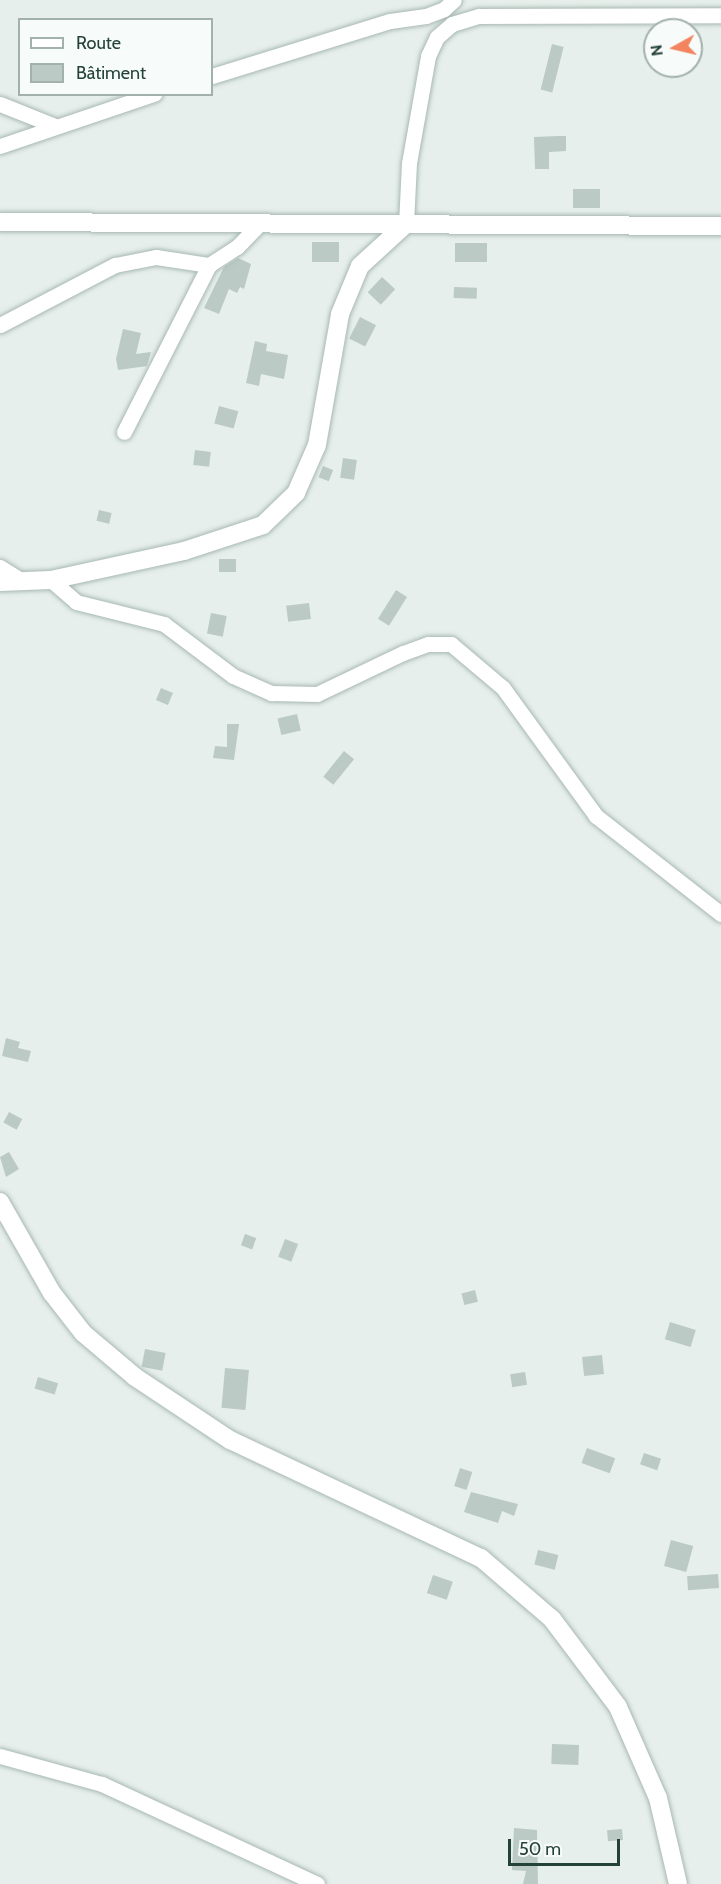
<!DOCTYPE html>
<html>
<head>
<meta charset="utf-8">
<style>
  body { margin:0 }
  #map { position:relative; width:721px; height:1884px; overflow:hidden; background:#e6efeb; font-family:Cabin,sans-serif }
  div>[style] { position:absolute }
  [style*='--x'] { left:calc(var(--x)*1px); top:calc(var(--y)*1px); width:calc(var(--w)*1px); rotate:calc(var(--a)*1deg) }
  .building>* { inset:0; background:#bbcac4; transform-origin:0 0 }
  .roads { filter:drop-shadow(0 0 2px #a8b8b2) drop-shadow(0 0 2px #a8b8b2) }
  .street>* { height:15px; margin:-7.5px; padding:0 7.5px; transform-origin:7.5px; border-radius:7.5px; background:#fff }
  .secondary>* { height:18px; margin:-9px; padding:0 9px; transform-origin:9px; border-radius:9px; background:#fff }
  span { translate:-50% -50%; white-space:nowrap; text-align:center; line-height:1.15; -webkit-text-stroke:4.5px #f7fbf9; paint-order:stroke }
  .legend { position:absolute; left:18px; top:18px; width:195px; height:78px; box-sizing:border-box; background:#f7fbf9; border:2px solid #a3b1ad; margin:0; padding:8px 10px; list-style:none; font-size:18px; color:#24423a }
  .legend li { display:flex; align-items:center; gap:12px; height:30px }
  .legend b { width:30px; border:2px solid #a3b1ad }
  .north { position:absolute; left:643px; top:18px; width:60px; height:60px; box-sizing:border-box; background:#f7fbf9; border:2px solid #a3b1ad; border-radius:50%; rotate:262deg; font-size:16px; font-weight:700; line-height:24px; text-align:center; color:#24423a }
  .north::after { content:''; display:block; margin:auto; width:21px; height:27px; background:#f4845f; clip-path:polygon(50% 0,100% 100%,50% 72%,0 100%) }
  .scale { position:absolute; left:508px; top:1839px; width:112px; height:27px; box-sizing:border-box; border:3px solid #24423a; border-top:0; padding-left:8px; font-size:18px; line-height:21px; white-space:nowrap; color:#24423a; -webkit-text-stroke:4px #f7fbf9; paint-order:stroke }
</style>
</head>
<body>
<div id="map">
  <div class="building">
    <i style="left:552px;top:44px;width:12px;height:47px;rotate:14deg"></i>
    <i style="clip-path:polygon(559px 136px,566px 136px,566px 151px,549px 152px,549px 169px,535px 169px,534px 137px)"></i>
    <i style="left:573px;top:189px;width:27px;height:19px"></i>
    <i style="left:312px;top:242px;width:27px;height:20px"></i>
    <i style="left:455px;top:243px;width:32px;height:19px"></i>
    <i style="clip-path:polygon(238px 258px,251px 264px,244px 289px,240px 287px,237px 293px,229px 289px,219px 314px,204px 308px,224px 267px)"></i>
    <i style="left:382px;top:277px;width:18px;height:21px;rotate:43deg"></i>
    <i style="left:454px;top:287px;width:23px;height:11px;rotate:2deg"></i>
    <i style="left:360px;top:317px;width:18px;height:24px;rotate:27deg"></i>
    <i style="clip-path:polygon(123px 329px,141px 333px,136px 354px,151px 352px,147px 366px,118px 370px,116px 359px)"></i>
    <i style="clip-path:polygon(255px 341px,267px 344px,266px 351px,288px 355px,284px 379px,261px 374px,259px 386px,246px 383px)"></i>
    <i style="left:219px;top:406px;width:20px;height:18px;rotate:15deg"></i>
    <i style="left:195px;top:450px;width:16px;height:15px;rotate:7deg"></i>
    <i style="left:343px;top:458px;width:14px;height:20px;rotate:8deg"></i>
    <i style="left:323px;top:466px;width:11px;height:12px;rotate:22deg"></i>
    <i style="left:99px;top:510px;width:13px;height:11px;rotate:13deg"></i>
    <i style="left:219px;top:559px;width:17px;height:13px"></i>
    <i style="left:396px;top:590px;width:13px;height:34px;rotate:32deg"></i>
    <i style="left:309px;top:603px;width:16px;height:23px;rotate:83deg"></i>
    <i style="left:211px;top:613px;width:16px;height:21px;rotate:11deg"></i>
    <i style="left:161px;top:688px;width:13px;height:13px;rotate:23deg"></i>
    <i style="left:297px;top:714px;width:17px;height:20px;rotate:77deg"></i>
    <i style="clip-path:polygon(227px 724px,239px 724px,234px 760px,213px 758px,215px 746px,227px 747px)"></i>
    <i style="left:344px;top:751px;width:13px;height:33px;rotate:39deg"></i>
    <i style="clip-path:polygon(6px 1038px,20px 1042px,18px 1048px,31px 1051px,28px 1062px,2px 1056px)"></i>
    <i style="left:9px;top:1112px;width:15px;height:12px;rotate:28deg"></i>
    <i style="clip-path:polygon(9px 1152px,19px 1169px,6px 1177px,0 1157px)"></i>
    <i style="left:245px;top:1234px;width:12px;height:12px;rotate:20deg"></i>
    <i style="left:285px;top:1239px;width:14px;height:19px;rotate:21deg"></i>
    <i style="left:475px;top:1290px;width:12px;height:14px;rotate:76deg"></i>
    <i style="left:670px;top:1322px;width:27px;height:18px;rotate:17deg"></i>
    <i style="left:145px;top:1349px;width:21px;height:18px;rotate:11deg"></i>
    <i style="left:602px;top:1355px;width:19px;height:20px;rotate:84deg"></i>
    <i style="left:225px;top:1368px;width:24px;height:40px;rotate:5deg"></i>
    <i style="left:525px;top:1372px;width:13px;height:15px;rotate:81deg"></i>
    <i style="left:38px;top:1377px;width:21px;height:12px;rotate:17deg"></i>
    <i style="left:587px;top:1448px;width:30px;height:16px;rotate:20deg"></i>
    <i style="left:644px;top:1453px;width:18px;height:12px;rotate:19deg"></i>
    <i style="left:460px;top:1468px;width:13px;height:19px;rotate:18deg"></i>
    <i style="clip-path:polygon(471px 1492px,518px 1504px,514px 1516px,502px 1511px,498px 1523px,464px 1512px)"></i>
    <i style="left:671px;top:1540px;width:23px;height:27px;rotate:15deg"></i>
    <i style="left:538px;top:1550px;width:21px;height:15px;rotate:14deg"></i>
    <i style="left:718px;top:1574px;width:14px;height:31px;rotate:86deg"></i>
    <i style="left:433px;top:1575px;width:21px;height:19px;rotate:19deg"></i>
    <i style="left:552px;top:1744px;width:27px;height:20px;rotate:2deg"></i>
    <i style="clip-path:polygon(514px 1828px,537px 1830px,538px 1884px,523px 1884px,526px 1871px,512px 1870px)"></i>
    <i style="left:622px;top:1829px;width:11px;height:15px;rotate:85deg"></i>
  </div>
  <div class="roads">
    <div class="street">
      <i style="--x:212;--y:76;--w:186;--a:-17.2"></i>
      <i style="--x:390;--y:21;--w:36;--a:-8"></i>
      <i style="--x:426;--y:16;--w:19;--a:-21"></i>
      <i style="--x:444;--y:9;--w:13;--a:-42"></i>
      <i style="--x:0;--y:104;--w:59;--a:21.8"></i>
      <i style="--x:0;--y:146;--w:163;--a:-18.7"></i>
      <i style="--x:406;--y:224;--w:61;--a:-87.2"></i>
      <i style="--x:409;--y:163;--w:109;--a:-79.9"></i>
      <i style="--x:428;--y:56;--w:21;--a:-65"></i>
      <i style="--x:437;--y:37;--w:20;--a:-41"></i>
      <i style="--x:452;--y:24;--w:28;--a:-17"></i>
      <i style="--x:479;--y:16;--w:242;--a:-0.2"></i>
      <i style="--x:0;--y:325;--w:130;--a:-27.6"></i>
      <i style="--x:115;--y:265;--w:42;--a:-11"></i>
      <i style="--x:156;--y:257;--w:54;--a:8.6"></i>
      <i style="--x:209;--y:265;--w:33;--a:-33"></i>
      <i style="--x:237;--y:247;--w:32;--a:-46"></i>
      <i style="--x:124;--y:432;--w:187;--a:-63"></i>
      <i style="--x:0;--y:567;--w:26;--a:32"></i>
      <i style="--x:51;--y:580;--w:33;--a:41"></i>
      <i style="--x:76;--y:602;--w:91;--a:14"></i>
      <i style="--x:164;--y:624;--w:86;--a:37"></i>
      <i style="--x:233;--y:676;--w:42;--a:24.1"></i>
      <i style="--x:271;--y:693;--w:46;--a:1.2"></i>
      <i style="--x:317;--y:694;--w:95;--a:-25.5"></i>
      <i style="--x:403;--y:653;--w:27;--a:-20"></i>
      <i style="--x:428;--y:644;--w:23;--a:0"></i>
      <i style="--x:451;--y:644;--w:68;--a:40.2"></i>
      <i style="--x:503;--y:688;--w:158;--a:54"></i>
      <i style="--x:596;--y:816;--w:159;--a:38.1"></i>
      <i style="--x:0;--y:1756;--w:106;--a:15.4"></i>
      <i style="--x:102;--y:1784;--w:237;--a:24.9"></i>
    </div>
    <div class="secondary">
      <i style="--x:0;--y:222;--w:721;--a:0.32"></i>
      <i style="--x:0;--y:582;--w:51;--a:-2.2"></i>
      <i style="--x:51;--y:580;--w:136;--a:-12.3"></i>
      <i style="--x:184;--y:551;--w:83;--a:-18.2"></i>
      <i style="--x:263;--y:525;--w:46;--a:-44.1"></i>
      <i style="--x:296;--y:493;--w:52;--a:-66.4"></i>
      <i style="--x:317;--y:445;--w:133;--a:-80"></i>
      <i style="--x:340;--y:314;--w:52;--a:-67.4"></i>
      <i style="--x:360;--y:266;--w:62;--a:-42.4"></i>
      <i style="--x:0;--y:1202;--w:105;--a:60.3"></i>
      <i style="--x:52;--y:1293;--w:51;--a:52.2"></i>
      <i style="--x:83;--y:1333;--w:68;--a:40.2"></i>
      <i style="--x:135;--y:1377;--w:114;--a:33.6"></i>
      <i style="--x:230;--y:1440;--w:277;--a:25.2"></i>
      <i style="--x:481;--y:1558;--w:94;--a:40.7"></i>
      <i style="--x:552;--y:1619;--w:110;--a:53.1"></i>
      <i style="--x:618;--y:1707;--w:99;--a:66.3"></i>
      <i style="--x:658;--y:1798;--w:88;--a:76.9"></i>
    </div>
  </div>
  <ul class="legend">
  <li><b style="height:8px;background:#fff"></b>Route</li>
  <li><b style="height:16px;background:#bbcac4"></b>Bâtiment</li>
  </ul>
  <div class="north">N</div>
  <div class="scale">50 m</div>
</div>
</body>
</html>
